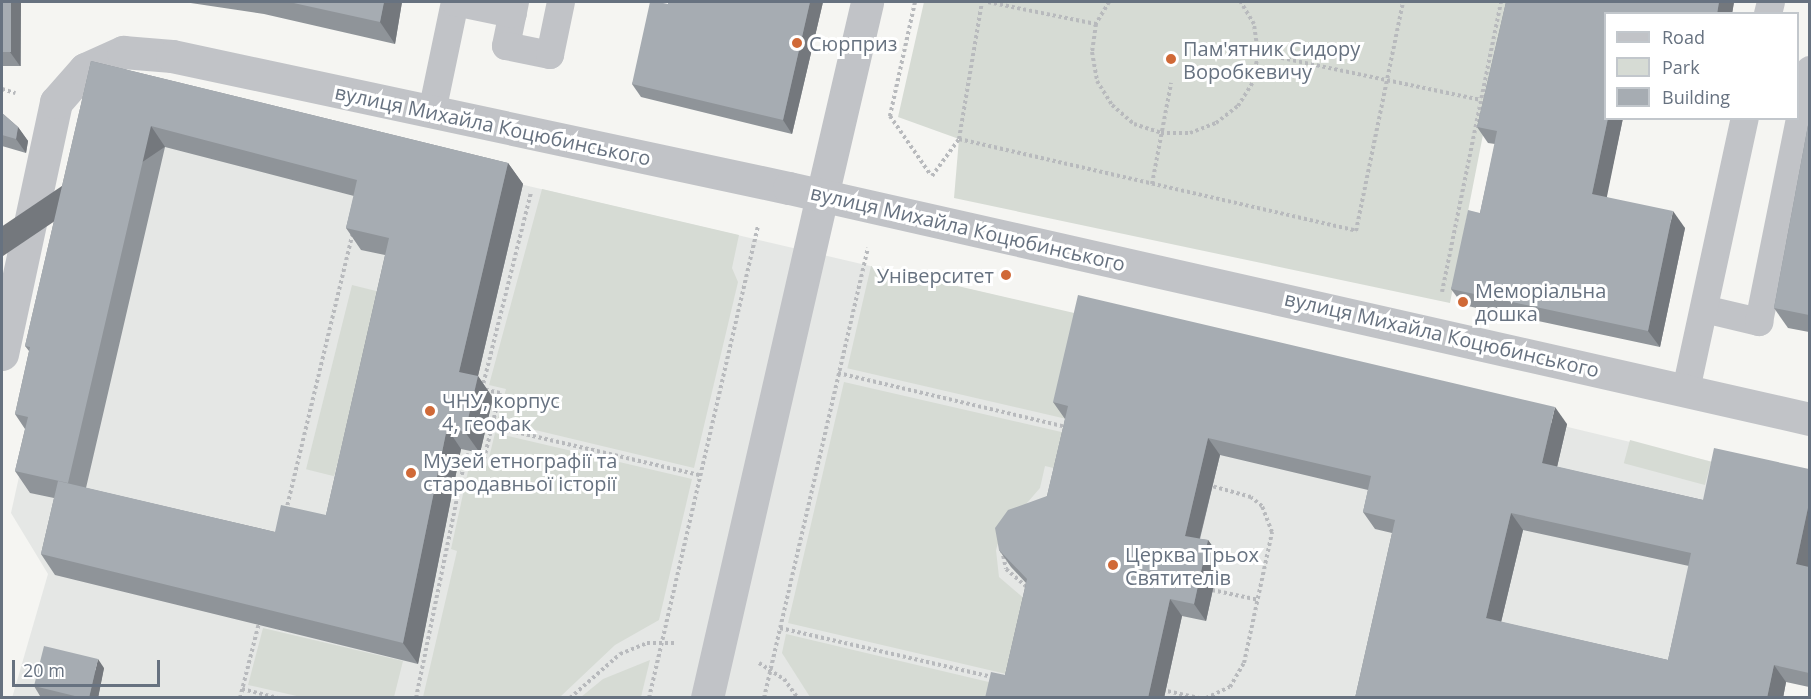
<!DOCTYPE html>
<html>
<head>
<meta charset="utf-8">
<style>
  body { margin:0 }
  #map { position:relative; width:1811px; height:699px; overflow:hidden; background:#f5f5f2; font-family:"Open Sans",sans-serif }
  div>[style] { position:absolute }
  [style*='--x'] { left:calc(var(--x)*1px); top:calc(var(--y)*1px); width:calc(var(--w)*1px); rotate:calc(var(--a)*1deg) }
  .built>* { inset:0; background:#e5e7e5 }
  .green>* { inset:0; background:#d6dbd4; transform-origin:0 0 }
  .path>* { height:4px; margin-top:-2px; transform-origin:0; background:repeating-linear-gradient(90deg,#b8babd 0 3px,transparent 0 6px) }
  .service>* { height:28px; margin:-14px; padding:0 14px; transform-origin:14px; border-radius:14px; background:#c1c3c7 }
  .pedestrian>* { height:33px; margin:-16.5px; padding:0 16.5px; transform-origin:16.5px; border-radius:16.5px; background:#c1c3c7 }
  .tertiary>* { height:33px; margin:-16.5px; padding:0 16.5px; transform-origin:16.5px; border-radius:16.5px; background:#c1c3c7 }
  .wall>* { inset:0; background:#8f9499; transform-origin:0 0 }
  .shaded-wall>* { inset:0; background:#74787d; transform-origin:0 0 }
  .building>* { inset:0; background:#a6acb2; transform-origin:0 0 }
  .dots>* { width:16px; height:16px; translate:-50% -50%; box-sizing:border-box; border:3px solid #fff; border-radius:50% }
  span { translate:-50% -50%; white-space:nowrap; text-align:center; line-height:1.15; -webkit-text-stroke:6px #fff; paint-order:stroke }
  .poi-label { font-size:20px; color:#677280 }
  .left { translate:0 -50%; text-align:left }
  .right { translate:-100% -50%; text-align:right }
  .street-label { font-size:20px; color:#677280 }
  .frame { position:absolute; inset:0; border:3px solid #677280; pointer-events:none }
  .legend { position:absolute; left:1604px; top:12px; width:195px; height:108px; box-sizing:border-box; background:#fff; border:2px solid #c2c7cc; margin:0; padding:8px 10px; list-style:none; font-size:18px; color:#677280 }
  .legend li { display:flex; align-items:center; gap:12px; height:30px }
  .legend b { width:30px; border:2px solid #c2c7cc }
  .scale { position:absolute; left:12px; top:660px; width:148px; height:27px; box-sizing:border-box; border:3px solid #677280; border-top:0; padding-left:8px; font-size:18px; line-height:21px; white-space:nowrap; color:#677280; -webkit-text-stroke:4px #fff; paint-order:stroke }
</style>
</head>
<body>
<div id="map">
  <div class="built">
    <i style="clip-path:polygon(106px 82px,383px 152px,1088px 317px,1090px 312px,1726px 465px,1810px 574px,1783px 697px,12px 698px,48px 574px,11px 513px)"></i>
  </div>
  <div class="green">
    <i style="clip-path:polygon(924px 2px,1509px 2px,1450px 303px,954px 198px,959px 139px,898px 117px)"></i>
    <i style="clip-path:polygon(542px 189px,739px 235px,732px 268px,738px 282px,694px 468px,497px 421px,506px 389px,489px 385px)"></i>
    <i style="left:871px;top:266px;width:224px;height:105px;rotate:13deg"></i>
    <i style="left:352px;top:285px;width:29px;height:190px;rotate:14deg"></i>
    <i style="clip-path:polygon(844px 382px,1096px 440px,1088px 476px,1045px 466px,1040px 488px,1001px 533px,996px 550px,999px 577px,1027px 601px,1040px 682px,788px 623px)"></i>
    <i style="clip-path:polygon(495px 433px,692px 479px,659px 620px,615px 645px,560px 697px,423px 697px,457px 551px,451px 549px,470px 462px,487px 466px)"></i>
    <i style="left:1630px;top:440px;width:84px;height:24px;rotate:15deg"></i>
    <i style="clip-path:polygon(263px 628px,403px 661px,394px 697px,301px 697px,248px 685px)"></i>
    <i style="clip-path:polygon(786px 634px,993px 683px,990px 697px,810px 697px,782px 653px)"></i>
    <i style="clip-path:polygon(650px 660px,641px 697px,581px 697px,603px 679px)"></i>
  </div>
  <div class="path">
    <i style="--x:915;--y:2;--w:117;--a:102.4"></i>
    <i style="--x:890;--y:116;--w:70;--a:55.4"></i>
    <i style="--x:988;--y:2;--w:110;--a:11.5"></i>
    <i style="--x:1109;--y:2;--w:26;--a:121"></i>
    <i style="--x:1096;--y:24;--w:28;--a:98"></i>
    <i style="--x:1092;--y:52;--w:29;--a:80"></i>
    <i style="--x:1097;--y:81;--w:28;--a:58"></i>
    <i style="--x:1112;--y:105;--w:29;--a:41"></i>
    <i style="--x:1134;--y:124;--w:28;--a:18"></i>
    <i style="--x:1161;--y:133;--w:29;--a:0"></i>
    <i style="--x:1190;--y:133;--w:28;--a:-21"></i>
    <i style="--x:1216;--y:123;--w:28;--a:-38"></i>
    <i style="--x:1238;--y:106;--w:28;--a:-58"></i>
    <i style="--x:1253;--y:82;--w:29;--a:-80"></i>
    <i style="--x:1258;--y:53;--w:29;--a:-98"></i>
    <i style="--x:1254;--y:24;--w:26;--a:-121"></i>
    <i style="--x:1258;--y:53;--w:228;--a:11.9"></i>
    <i style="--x:2;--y:89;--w:14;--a:17"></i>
    <i style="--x:959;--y:139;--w:408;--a:13"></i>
    <i style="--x:1356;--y:231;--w:234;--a:-78.4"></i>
    <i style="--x:932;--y:176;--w:46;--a:-53.9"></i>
    <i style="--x:959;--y:139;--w:139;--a:-80.5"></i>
    <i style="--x:1152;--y:184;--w:103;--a:-79.3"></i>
    <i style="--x:1442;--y:292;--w:296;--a:-78.5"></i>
    <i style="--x:838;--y:373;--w:234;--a:13.3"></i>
    <i style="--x:486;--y:425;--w:220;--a:13.2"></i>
    <i style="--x:286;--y:511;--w:287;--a:-76.5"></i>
    <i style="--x:1002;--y:550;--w:19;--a:78"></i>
    <i style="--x:1006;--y:569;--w:29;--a:41"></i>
    <i style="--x:1212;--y:590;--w:48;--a:12"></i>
    <i style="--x:780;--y:628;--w:219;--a:13"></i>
    <i style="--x:759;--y:663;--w:30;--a:33"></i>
    <i style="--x:784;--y:679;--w:24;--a:54"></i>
    <i style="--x:242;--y:689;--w:36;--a:14"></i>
    <i style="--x:1162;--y:690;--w:39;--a:12"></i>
    <i style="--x:240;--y:698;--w:77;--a:-75.8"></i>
    <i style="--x:416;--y:698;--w:248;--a:-78.4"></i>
    <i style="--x:466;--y:455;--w:18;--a:13"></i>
    <i style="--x:484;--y:459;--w:68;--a:-76.4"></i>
    <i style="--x:500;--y:393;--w:18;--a:-167"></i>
    <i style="--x:482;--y:389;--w:202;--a:-76"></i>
    <i style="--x:570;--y:698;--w:67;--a:-41.3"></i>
    <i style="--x:620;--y:654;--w:29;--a:-22"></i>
    <i style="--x:647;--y:643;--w:29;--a:0"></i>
    <i style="--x:649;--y:698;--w:485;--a:-77"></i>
    <i style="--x:764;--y:698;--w:462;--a:-77"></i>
    <i style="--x:1206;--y:698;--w:26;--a:-25"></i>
    <i style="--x:1230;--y:687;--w:28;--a:-60"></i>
    <i style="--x:1244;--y:663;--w:134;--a:-77.9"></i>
    <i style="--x:1272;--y:532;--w:28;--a:-111"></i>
    <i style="--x:1262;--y:506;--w:14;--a:-141"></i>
    <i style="--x:1251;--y:497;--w:45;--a:-164.4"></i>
  </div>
  <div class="service">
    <i style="--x:515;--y:2;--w:45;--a:101.6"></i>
    <i style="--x:506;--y:46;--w:45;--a:11.6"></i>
    <i style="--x:550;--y:55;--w:54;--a:-78.3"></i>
    <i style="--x:1768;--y:14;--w:12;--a:-76"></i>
    <i style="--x:432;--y:112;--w:112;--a:-78.2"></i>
    <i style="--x:455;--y:2;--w:59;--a:11.7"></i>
    <i style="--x:1704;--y:309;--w:57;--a:13.3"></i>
    <i style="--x:1759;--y:322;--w:257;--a:-78.6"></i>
    <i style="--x:1686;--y:390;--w:278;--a:-77.8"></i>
  </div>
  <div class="pedestrian">
    <i style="--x:707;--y:698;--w:515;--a:-77.1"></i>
  </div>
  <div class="tertiary">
    <i style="--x:822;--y:196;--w:199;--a:-76.9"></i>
    <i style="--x:2;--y:354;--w:258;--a:-77.9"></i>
    <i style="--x:56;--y:102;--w:44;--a:-48.7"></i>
    <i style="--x:85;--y:69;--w:42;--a:-24.1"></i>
    <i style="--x:123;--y:52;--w:49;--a:4.7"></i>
    <i style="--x:172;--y:56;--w:631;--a:12.08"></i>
    <i style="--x:789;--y:188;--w:1047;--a:12.75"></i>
  </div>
  <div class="wall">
    <i style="left:2px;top:2px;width:19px;height:64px"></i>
    <i style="clip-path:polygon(184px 2px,402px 2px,395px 44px,264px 14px)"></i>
    <i style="clip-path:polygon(823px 2px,792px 134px,641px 97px,632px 84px,668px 4px)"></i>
    <i style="clip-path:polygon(1506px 2px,1734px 2px,1732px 14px,1605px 14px,1605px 118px,1623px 118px,1606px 197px,1685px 228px,1660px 347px,1463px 305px,1451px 289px,1480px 213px,1495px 144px,1488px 143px,1477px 127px)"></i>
    <i style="clip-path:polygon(evenodd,91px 61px,508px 163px,523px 184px,478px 376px,493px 398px,480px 453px,461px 449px,418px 664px,55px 575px,41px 554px,54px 498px,30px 493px,15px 471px,25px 429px,15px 414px,29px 351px,25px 346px,91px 61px,165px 147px,354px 196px,346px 228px,361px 250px,385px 255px,326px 515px,275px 532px,86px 488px,165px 147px)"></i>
    <i style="clip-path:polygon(2px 113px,18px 127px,28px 141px,26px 153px,2px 146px)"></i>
    <i style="clip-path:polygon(1809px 120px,1809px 332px,1788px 328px,1774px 308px)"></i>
    <i style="clip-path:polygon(evenodd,1053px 402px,1567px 424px,1557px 467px,1703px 500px,1809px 469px,1809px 687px,1786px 682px,1783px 698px,1355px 698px,1392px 533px,1375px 529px,1363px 512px,1368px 490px,1220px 455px,1200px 539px,1208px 540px,1220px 557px,1206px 621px,1182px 616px,1164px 698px,985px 698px,1005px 675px,1026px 583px,1011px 567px,999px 550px,1047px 496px,1065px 419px,1053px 402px,1523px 530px,1689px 566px,1668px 660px,1501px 622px,1523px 530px)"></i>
    <i style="clip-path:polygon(104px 668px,98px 698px,49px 698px,40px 696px,34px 686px)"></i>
  </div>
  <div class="shaded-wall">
    <i style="clip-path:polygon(11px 2px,21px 2px,20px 66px,10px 52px)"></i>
    <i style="clip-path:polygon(384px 2px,402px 2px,395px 44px,380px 22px)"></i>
    <i style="clip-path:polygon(810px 2px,823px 2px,792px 134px,783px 120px)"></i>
    <i style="clip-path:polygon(1719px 2px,1734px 2px,1732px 14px,1717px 14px)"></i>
    <i style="clip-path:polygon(1608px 118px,1623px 118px,1604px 211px,1592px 194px)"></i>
    <i style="left:151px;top:126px;width:25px;height:367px;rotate:56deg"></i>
    <i style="clip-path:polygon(18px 127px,28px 141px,26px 153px,16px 139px)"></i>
    <i style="clip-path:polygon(508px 163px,523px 184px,474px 393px,459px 372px)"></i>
    <i style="clip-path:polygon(1673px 211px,1685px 228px,1660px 347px,1648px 331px)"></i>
    <i style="clip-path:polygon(478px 376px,493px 398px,480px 453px,465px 432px)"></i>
    <i style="clip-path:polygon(1555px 407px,1567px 424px,1554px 480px,1542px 463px)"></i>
    <i style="clip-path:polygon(447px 428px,461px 449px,418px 664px,403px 643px)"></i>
    <i style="clip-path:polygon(1208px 438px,1220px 455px,1196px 553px,1185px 536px)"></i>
    <i style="clip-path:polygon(1809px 503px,1809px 574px,1796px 564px)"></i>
    <i style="clip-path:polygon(1511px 513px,1523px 530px,1498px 635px,1486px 618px)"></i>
    <i style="clip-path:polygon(1208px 540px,1220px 557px,1206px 621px,1194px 604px)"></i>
    <i style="clip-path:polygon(1170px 599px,1182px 616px,1164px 698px,1148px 698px)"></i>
    <i style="clip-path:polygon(98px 659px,104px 668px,98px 698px,89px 698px)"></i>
    <i style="clip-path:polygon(1774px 665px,1786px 682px,1783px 698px,1767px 698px)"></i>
  </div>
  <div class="building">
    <i style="left:2px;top:2px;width:9px;height:50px"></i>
    <i style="clip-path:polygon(289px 2px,384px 2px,380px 22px)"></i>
    <i style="clip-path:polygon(650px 2px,658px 2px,668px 4px,668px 2px,810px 2px,783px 120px,632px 84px)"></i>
    <i style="clip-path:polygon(1506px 2px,1719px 2px,1717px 14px,1605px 14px,1605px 118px,1608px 118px,1592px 194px,1673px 211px,1648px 331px,1451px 289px,1468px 210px,1480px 213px,1497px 131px,1477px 127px)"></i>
    <i style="clip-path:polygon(91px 61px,508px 163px,459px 372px,478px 376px,465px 432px,447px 428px,403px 643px,41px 554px,58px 481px,275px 532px,281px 505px,326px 515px,389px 238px,346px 228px,357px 180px,151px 126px,68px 483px,15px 471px,28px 417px,15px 414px,30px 347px,25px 346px)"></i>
    <i style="clip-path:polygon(2px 113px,18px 127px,16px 139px,2px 135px)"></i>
    <i style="clip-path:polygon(1809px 120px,1809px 315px,1774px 308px)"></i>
    <i style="clip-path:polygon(evenodd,1078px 295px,1555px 407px,1542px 463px,1703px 500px,1714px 448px,1809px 469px,1809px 503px,1796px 564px,1809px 567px,1809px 673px,1774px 665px,1767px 698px,1355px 698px,1395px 520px,1363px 512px,1371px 476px,1208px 438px,1185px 536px,1208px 540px,1194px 604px,1170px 599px,1148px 698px,985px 698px,991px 672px,1005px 675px,1027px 579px,999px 550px,995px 528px,1008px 510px,1047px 496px,1068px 406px,1053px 402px,1078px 295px,1511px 513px,1691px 553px,1668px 660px,1486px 618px,1511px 513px)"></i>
    <i style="clip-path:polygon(44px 646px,98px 659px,89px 698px,83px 698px,34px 686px)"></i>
  </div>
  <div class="dots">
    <i style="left:797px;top:43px;background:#d06937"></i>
    <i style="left:1171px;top:59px;background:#d06937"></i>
    <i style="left:1006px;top:275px;background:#d06937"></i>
    <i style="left:1463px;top:302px;background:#d06937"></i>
    <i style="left:430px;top:411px;background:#d06937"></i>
    <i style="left:411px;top:473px;background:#d06937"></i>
    <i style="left:1113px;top:565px;background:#d06937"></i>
  </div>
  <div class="poi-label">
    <span class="left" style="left:809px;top:43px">Сюрприз</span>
    <span class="left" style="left:1183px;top:60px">Пам'ятник Сидору<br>Воробкевичу</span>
    <span class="right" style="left:994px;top:275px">Університет</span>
    <span class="left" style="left:1475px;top:302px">Меморіальна<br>дошка</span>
    <span class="left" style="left:442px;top:412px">ЧНУ, корпус<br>4, геофак</span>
    <span class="left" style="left:423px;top:472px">Музей етнографії та<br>стародавньої історії</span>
    <span class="left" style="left:1125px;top:566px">Церква Трьох<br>Святителів</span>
  </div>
  <div class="street-label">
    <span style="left:493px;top:125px;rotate:12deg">вулиця Михайла Коцюбинського</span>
    <span style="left:968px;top:228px;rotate:13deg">вулиця Михайла Коцюбинського</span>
    <span style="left:1442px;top:334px;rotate:13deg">вулиця Михайла Коцюбинського</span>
  </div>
  <div class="frame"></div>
  <ul class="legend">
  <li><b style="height:8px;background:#c1c3c7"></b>Road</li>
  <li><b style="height:16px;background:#d6dbd4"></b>Park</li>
  <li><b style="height:16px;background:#a6acb2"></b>Building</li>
  </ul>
  <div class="scale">20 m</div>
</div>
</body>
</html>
